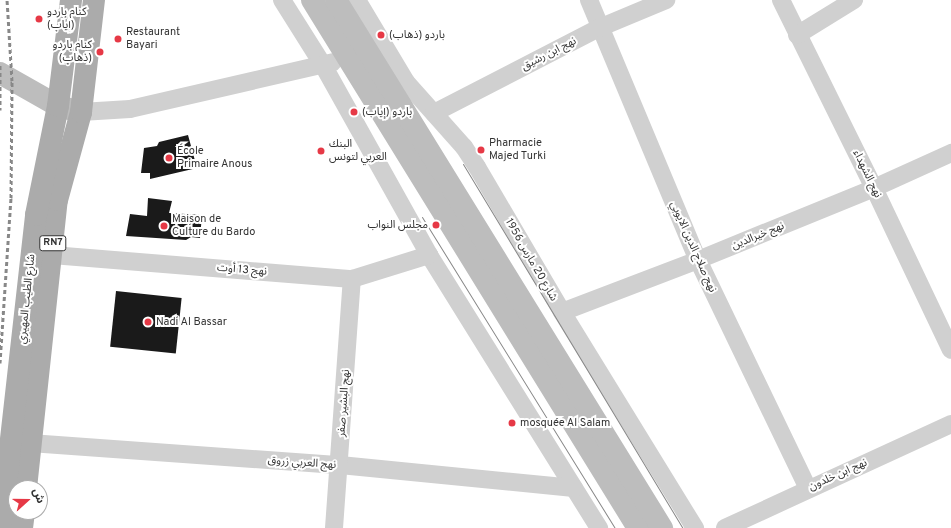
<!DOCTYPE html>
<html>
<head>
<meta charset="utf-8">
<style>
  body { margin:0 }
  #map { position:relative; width:951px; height:528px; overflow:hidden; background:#fff; font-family:Overpass,"Noto Sans Arabic",sans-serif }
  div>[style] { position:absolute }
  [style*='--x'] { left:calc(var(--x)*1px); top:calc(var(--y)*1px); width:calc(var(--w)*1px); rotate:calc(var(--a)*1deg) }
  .building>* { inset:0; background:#1a1a1a; transform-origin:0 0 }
  .minor>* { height:18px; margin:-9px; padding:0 9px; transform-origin:9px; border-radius:9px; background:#d0d0d0 }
  .secondary>* { height:22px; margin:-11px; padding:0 11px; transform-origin:11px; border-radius:11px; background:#bdbdbd }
  .primary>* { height:22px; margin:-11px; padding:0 11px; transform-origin:11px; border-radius:11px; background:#ababab }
  .tram>* { height:1px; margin:-0.5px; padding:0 0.5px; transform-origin:0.5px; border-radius:0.5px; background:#888 }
  .rail>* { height:3px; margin-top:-1.5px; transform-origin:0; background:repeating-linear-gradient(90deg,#888 0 4px,transparent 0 7px) }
  .dots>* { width:11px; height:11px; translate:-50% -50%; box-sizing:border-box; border:2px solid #fff; border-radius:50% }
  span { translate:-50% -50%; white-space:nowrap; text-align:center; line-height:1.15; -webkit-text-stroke:4px #fff; paint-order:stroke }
  .shield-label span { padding:1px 3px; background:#fff; border:1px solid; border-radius:3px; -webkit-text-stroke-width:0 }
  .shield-label { font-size:10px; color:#333; font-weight:700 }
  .poi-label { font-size:11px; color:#333 }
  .left { translate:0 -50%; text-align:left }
  .right { translate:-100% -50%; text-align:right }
  .street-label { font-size:11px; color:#333 }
  .north { position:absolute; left:8px; top:480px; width:40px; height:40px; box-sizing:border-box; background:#fff; border:1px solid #adadad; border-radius:50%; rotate:69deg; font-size:11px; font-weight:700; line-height:16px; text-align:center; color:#333 }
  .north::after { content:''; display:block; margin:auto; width:14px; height:18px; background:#e63946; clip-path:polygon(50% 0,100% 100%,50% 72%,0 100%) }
</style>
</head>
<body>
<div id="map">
  <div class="building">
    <i style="clip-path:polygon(188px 135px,197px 168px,150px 179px,150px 173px,141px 173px,144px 148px,157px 146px,159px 142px)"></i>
    <i style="clip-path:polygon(148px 198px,172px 201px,169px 213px,202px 215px,200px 238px,191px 237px,186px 240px,126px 236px,130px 214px,147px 216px)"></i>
    <i style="left:116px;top:291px;width:66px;height:56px;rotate:6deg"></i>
  </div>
  <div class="minor">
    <i style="--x:282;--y:0;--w:77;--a:57.8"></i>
    <i style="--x:323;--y:65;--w:218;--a:60.8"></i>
    <i style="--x:429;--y:255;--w:322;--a:58.1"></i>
    <i style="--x:357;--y:0;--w:96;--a:59.1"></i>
    <i style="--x:406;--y:82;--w:87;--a:48.3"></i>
    <i style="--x:464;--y:147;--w:24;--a:57"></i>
    <i style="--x:477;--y:167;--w:168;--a:59.6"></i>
    <i style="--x:562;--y:312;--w:254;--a:58.4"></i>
    <i style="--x:589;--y:0;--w:282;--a:67.3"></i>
    <i style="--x:698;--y:260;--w:254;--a:64.3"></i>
    <i style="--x:781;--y:0;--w:210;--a:63.7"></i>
    <i style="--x:874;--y:188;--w:179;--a:64.6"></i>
    <i style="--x:797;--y:35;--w:67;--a:-31.6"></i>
    <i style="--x:81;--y:112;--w:49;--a:-3.5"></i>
    <i style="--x:130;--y:109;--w:208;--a:-13"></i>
    <i style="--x:434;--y:113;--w:186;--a:-27.3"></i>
    <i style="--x:599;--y:28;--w:73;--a:-22.7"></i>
    <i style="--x:52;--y:255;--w:301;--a:4.6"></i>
    <i style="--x:352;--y:279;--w:81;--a:-17.3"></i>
    <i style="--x:562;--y:312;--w:146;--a:-20.9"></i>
    <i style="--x:698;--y:260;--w:190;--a:-22.2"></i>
    <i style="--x:874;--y:188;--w:85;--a:-24.4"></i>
    <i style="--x:30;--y:443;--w:311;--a:4.1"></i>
    <i style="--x:340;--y:465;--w:235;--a:5.6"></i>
    <i style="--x:334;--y:528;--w:250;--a:-85.9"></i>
    <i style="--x:725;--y:528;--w:249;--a:-24.7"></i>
  </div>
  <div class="secondary">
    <i style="--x:312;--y:0;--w:621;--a:58.31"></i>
    <i style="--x:336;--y:0;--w:621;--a:58.31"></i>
    <i style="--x:0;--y:73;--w:67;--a:29.6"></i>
    <i style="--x:58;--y:106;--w:24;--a:15"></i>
  </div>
  <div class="primary">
    <i style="--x:26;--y:488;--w:290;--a:-83.9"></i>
    <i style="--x:57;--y:200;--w:91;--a:-74.7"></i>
    <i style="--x:81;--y:112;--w:113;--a:-83.4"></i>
    <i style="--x:1;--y:528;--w:315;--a:-83.6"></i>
    <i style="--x:36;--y:215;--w:111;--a:-78.6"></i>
    <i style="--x:58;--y:106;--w:107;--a:-83"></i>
    <i style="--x:22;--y:528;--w:16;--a:-83"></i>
  </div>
  <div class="tram">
    <i style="--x:463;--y:164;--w:425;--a:58.9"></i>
    <i style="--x:422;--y:217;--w:366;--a:58.2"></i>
  </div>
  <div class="rail">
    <i style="--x:0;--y:65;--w:45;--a:90"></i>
    <i style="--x:0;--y:363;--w:165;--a:-86.2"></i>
    <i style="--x:11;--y:198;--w:117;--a:-89.5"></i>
    <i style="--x:12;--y:81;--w:81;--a:-93.5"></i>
  </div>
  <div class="dots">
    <i style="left:39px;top:19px;background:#e63946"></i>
    <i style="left:381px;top:35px;background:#e63946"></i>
    <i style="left:118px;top:39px;background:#e63946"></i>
    <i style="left:100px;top:52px;background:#e63946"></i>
    <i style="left:354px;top:112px;background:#e63946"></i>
    <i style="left:481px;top:150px;background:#e63946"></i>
    <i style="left:321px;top:151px;background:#e63946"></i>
    <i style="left:169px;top:158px;background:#e63946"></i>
    <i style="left:436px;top:225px;background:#e63946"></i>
    <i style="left:164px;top:226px;background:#e63946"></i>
    <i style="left:148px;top:322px;background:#e63946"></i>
    <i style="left:512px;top:423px;background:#e63946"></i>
  </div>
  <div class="shield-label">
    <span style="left:53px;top:243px">RN7</span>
  </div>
  <div class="poi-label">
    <span class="left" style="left:47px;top:19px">كنام باردو<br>(إياب)</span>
    <span class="left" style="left:126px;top:39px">Restaurant<br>Bayari</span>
    <span class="left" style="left:389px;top:35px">باردو (ذهاب)</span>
    <span class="right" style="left:92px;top:52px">كنام باردو<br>(ذهاب)</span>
    <span class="left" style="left:362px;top:112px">باردو (إياب)</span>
    <span class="left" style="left:489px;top:150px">Pharmacie<br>Majed Turki</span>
    <span class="left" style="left:329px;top:151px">البنك<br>العربي لتونس</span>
    <span class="left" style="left:177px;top:158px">École<br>Primaire Anous</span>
    <span class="left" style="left:172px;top:226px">Maison de<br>Culture du Bardo</span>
    <span class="right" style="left:428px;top:225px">مجلس النواب</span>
    <span class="left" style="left:156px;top:322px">Nadi Al Bassar</span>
    <span class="left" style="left:520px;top:423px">mosquée Al Salam</span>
  </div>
  <div class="street-label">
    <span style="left:549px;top:54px;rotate:-27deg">نهج ابن رشيق</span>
    <span style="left:867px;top:174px;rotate:64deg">نهج الشهداء</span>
    <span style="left:758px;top:236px;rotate:-22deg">نهج خيرالدين</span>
    <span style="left:693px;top:247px;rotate:66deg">نهج صلاح الدين الايوبي</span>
    <span style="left:531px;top:260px;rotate:60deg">شارع 20 مارس 1956</span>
    <span style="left:242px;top:270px;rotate:5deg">نهج 13 أوت</span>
    <span style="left:27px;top:299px;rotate:-84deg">شارع الطيب المهيري</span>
    <span style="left:344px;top:403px;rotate:-86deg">نهج البشير صفر</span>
    <span style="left:302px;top:463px;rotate:4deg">نهج العربي زروق</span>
    <span style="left:838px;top:475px;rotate:-24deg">نهج ابن خلدون</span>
  </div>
  <div class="north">ش</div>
</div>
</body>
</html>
